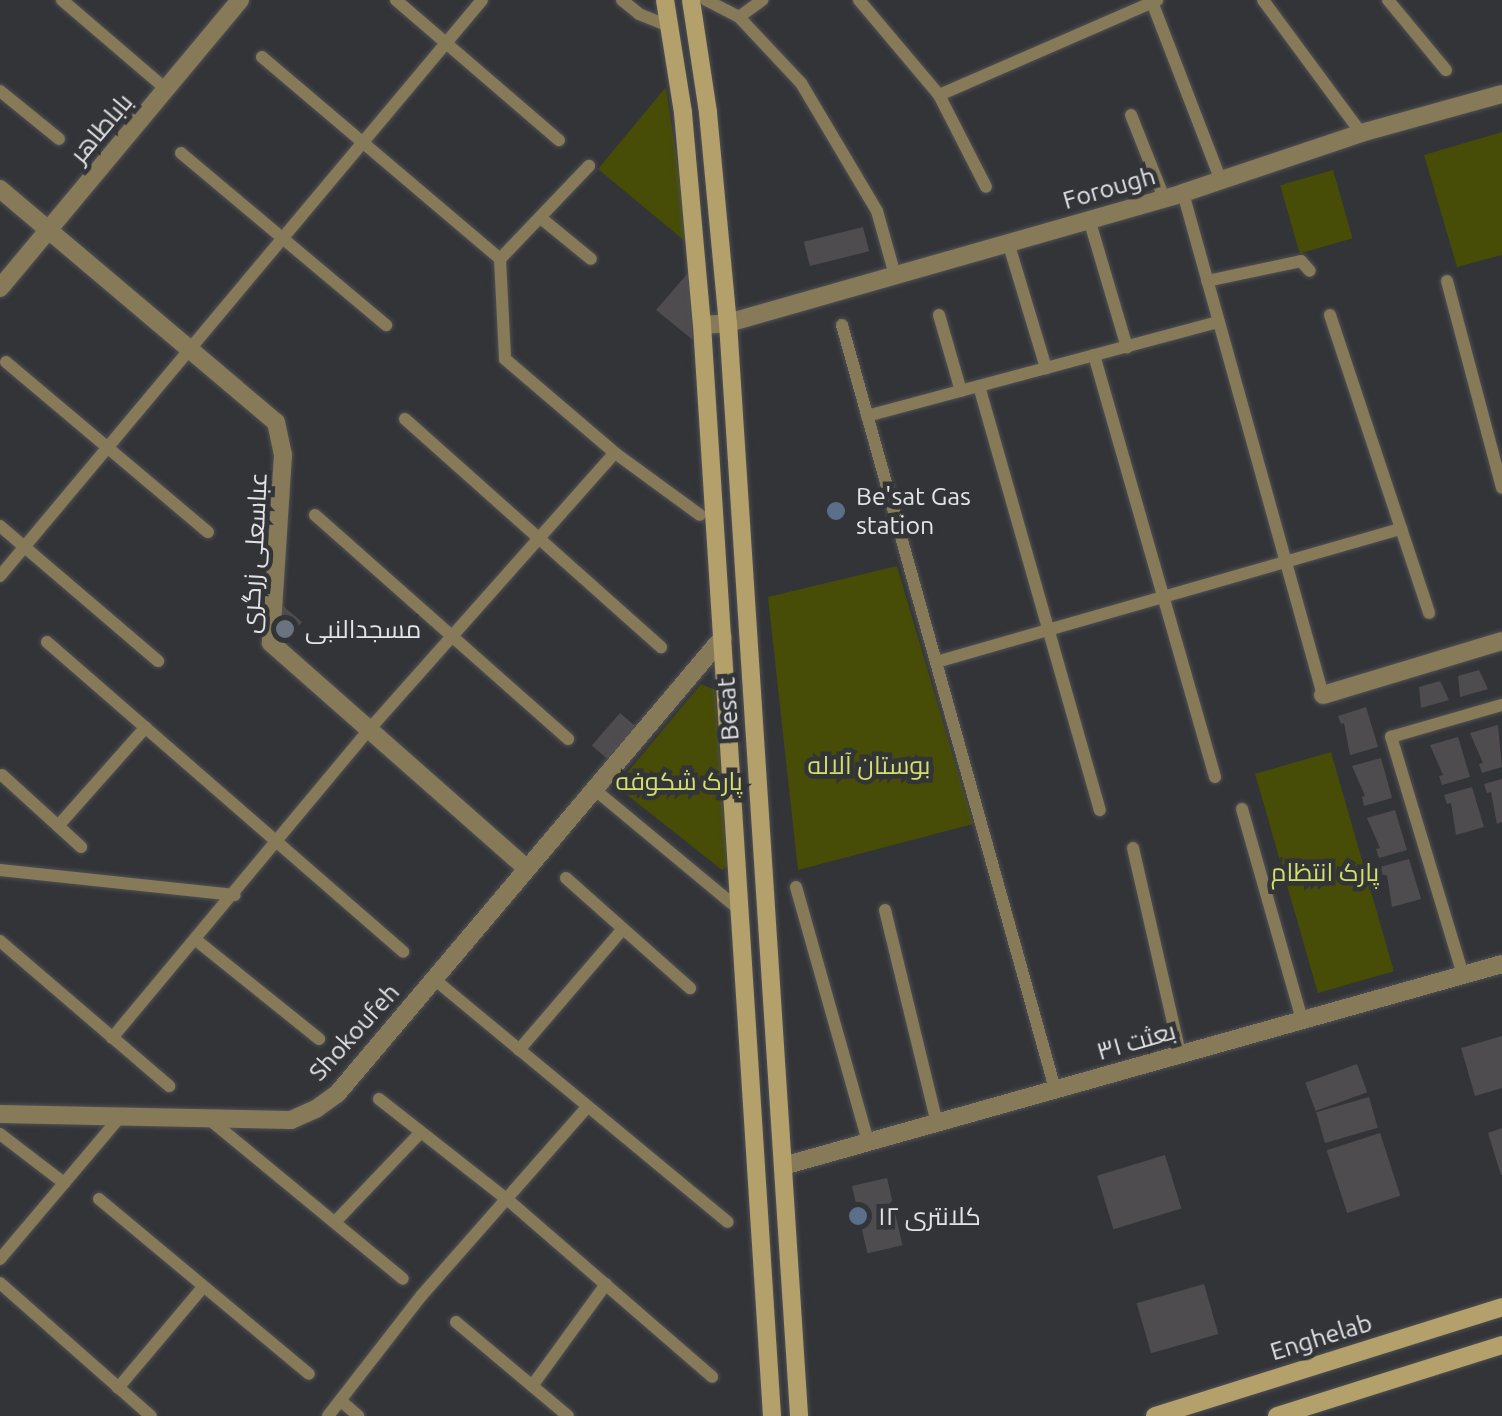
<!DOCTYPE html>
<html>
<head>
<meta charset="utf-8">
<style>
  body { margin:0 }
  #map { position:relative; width:1502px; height:1416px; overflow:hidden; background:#333438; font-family:Ubuntu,Cairo,sans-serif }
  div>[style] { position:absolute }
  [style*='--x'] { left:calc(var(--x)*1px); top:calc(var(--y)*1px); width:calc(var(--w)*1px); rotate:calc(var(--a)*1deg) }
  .green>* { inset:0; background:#474c07; transform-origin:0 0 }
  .building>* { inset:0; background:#4f4c4f; transform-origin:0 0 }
  .roads { filter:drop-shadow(0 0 2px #4f5054) drop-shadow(0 0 2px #4f5054) }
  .minor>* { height:12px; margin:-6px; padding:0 6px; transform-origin:6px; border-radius:6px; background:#867a58 }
  .tertiary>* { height:18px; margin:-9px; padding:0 9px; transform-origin:9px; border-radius:9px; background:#867a58 }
  .secondary>* { height:18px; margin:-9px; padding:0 9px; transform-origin:9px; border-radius:9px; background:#b3a06a }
  .dots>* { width:28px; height:28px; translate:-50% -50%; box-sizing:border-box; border:5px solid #333438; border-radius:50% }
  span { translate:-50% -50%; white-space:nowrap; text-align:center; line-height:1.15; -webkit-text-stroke:9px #333438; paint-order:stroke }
  .street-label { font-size:25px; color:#e3e3e6 }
  .poi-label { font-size:25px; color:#e3e3e6 }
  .left { translate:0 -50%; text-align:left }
  .park-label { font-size:25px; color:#d3df6b }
</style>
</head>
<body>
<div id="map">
  <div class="green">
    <i style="clip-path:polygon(666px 87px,688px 237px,686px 242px,598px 169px)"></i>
    <i style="clip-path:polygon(1502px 132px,1502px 255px,1457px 267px,1424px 155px)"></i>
    <i style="left:1333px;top:170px;width:71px;height:55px;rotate:74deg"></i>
    <i style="clip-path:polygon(897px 566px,973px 824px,798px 870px,768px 597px)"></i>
    <i style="clip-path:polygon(701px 684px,715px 690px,727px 866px,722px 870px,616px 786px)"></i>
    <i style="left:1331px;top:752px;width:228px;height:79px;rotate:74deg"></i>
  </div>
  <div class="building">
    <i style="left:863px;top:227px;width:25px;height:61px;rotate:76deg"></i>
    <i style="clip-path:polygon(688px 273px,693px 340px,656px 310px)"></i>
    <i style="clip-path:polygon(276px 600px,302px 622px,283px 646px,272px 635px)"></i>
    <i style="clip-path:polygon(1479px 670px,1488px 689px,1460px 697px,1458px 676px)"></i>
    <i style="clip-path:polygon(1440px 681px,1449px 700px,1421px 708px,1419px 687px)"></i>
    <i style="clip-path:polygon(1366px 707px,1378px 747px,1350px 755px,1344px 723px,1341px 724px,1338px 716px)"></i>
    <i style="left:620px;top:713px;width:21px;height:43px;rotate:41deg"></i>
    <i style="clip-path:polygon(1498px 725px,1502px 767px,1482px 773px,1479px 764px,1483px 763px,1470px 733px)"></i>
    <i style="clip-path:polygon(1458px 737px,1470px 777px,1442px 785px,1439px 776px,1443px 775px,1430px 745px)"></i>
    <i style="clip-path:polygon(1381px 758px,1392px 798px,1364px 806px,1362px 797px,1365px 796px,1352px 766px)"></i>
    <i style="clip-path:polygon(1502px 779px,1502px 822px,1497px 824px,1491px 792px,1487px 793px,1484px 784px)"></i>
    <i style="clip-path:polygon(1472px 787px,1484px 827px,1456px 835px,1451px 803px,1447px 804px,1444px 795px)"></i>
    <i style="clip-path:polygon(1395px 810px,1407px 850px,1379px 858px,1376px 849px,1380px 848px,1367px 818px)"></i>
    <i style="clip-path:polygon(1409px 859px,1421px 899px,1392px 907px,1387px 875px,1383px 876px,1380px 867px)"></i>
    <i style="clip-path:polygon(1502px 1036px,1502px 1088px,1475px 1096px,1461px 1048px)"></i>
    <i style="left:1357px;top:1064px;width:30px;height:55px;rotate:70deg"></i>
    <i style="left:1369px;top:1097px;width:32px;height:55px;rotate:74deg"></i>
    <i style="clip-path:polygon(1502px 1128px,1502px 1175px,1501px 1175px,1488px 1133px)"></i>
    <i style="left:1380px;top:1133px;width:66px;height:56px;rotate:72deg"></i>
    <i style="left:1165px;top:1155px;width:56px;height:71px;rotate:73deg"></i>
    <i style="left:887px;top:1178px;width:69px;height:36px;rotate:77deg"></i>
    <i style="left:1204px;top:1284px;width:52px;height:70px;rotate:74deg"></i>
  </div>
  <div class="roads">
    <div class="minor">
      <i style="--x:62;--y:0;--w:137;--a:40.6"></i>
      <i style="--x:396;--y:0;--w:215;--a:40.7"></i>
      <i style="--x:622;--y:0;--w:22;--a:39"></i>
      <i style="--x:639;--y:14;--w:32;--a:22"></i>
      <i style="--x:706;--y:0;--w:37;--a:27"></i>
      <i style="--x:739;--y:17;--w:91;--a:46.8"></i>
      <i style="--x:801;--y:83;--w:149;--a:59.3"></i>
      <i style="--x:877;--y:211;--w:66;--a:74.3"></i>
      <i style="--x:859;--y:0;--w:124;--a:49.9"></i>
      <i style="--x:939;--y:95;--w:103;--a:62.9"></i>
      <i style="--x:1263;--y:0;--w:165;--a:53.6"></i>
      <i style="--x:1388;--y:0;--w:91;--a:50.4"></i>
      <i style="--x:1152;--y:2;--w:192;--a:68.9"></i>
      <i style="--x:739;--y:17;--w:29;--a:-36"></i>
      <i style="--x:262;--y:57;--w:312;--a:40.3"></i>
      <i style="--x:0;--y:91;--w:76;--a:39.1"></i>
      <i style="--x:939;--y:95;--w:238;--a:-23.5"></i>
      <i style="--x:1131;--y:115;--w:89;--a:68.3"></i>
      <i style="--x:181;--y:153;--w:268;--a:40"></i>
      <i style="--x:1183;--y:193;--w:521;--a:74.42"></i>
      <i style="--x:542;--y:219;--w:63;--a:39.2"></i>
      <i style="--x:1089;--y:219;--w:134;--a:73.5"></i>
      <i style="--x:1008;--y:242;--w:132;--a:73.2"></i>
      <i style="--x:500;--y:259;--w:100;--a:87.1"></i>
      <i style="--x:505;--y:359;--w:145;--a:40.5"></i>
      <i style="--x:615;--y:453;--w:105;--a:36.1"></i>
      <i style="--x:500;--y:259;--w:129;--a:-46.3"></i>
      <i style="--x:1207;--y:281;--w:96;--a:-12"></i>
      <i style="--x:1301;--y:261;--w:13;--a:48"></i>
      <i style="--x:1447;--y:281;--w:214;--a:75.1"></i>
      <i style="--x:939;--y:315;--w:79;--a:73.9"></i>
      <i style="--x:1330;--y:315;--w:314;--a:71.6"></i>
      <i style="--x:842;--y:325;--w:793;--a:74.42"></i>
      <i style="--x:1094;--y:355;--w:439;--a:74"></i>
      <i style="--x:6;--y:362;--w:264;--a:40.1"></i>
      <i style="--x:979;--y:386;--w:441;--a:74.1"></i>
      <i style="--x:867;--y:416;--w:364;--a:-15"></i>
      <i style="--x:405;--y:419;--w:343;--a:41.7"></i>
      <i style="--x:315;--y:515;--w:338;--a:41.5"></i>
      <i style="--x:0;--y:526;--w:208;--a:40.5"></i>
      <i style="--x:0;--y:576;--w:751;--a:-50.08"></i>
      <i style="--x:47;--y:642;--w:472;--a:41"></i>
      <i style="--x:936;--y:662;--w:484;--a:-16"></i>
      <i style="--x:2;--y:775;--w:107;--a:42.3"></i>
      <i style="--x:594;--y:789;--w:190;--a:39.7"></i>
      <i style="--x:1242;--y:809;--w:219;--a:74.1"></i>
      <i style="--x:58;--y:826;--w:132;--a:-48.4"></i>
      <i style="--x:1133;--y:848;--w:211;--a:77.1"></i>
      <i style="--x:0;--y:870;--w:236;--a:6.1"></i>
      <i style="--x:566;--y:878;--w:166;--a:41.6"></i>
      <i style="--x:796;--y:887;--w:265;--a:74.2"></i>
      <i style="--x:885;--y:910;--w:219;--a:76.3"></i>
      <i style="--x:196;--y:940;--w:158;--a:38.8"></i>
      <i style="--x:0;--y:941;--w:223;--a:40.6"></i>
      <i style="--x:1463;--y:975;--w:249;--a:-106.8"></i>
      <i style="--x:1391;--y:737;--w:116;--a:-16.1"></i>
      <i style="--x:434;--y:979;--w:381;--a:39.6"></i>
      <i style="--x:112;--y:1038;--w:398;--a:-50.2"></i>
      <i style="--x:367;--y:732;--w:373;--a:-48.4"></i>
      <i style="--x:519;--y:1050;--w:157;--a:-49.4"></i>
      <i style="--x:379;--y:1099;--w:164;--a:38.1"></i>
      <i style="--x:508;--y:1200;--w:270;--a:40.9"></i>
      <i style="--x:209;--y:1119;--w:251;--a:39.5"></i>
      <i style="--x:0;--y:1134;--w:81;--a:37.4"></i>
      <i style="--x:99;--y:1199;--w:273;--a:39.8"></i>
      <i style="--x:335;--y:1222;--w:124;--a:-46.3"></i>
      <i style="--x:0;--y:1259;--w:186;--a:-49.8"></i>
      <i style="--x:0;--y:1283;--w:201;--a:41.4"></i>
      <i style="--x:456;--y:1322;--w:146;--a:40"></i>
      <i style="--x:532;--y:1386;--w:126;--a:-54"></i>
      <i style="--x:118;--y:1388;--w:132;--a:-49.9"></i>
      <i style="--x:341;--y:1401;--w:23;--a:41"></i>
      <i style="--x:328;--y:1416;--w:153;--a:-52.2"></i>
      <i style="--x:422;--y:1295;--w:250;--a:-48.7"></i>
    </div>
    <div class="tertiary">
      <i style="--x:0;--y:189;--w:361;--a:40.2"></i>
      <i style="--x:276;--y:422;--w:34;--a:78"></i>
      <i style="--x:283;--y:455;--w:188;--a:93.7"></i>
      <i style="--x:271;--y:643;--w:341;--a:41.4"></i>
      <i style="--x:0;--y:288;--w:375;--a:-50.2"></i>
      <i style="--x:702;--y:325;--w:26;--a:-4"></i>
      <i style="--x:728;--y:323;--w:473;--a:-15.9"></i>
      <i style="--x:1183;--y:193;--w:188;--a:-18.6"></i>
      <i style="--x:1361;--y:133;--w:146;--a:-15.5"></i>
      <i style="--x:1323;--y:695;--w:187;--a:-16.8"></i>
      <i style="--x:0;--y:1114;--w:291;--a:1.2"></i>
      <i style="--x:291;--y:1120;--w:27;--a:-24"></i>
      <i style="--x:316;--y:1109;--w:26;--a:-36"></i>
      <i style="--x:337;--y:1094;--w:598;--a:-49.81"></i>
      <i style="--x:783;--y:1166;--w:747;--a:-15.69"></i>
    </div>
    <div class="secondary">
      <i style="--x:665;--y:0;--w:114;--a:80.9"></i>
      <i style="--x:683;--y:113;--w:213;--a:84.9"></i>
      <i style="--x:702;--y:325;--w:1093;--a:86.33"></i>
      <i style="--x:691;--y:0;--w:114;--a:81.4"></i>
      <i style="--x:708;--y:113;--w:211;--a:84.6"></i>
      <i style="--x:728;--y:323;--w:1095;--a:86.28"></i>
      <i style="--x:1155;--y:1416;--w:364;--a:-17.4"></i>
      <i style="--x:1277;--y:1416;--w:236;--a:-17.5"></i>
    </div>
  </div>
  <div class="dots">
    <i style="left:836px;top:511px;background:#5c6f8a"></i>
    <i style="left:285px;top:629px;background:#6b7280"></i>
    <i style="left:858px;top:1216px;background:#5c6f8a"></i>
  </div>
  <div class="street-label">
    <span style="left:101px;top:128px;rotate:-50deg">باباطاهر</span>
    <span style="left:1109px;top:188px;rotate:-16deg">Forough</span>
    <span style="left:254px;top:553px;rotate:-87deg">عباسعلی زرگری</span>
    <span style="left:728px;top:709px;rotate:-94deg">Besat</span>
    <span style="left:354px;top:1032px;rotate:-48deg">Shokoufeh</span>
    <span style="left:1136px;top:1041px;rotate:-16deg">بعثت ۳۱</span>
    <span style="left:1321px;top:1337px;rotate:-17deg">Enghelab</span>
  </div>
  <div class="poi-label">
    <span class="left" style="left:856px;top:511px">Be'sat Gas<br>station</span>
    <span class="left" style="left:305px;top:629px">مسجدالنبی</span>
    <span class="left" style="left:878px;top:1216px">کلانتری ۱۲</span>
  </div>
  <div class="park-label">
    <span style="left:869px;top:765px">بوستان آلاله</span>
    <span style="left:679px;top:781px">پارک شکوفه</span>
    <span style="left:1325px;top:872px">پارک انتظام</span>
  </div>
</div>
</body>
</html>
